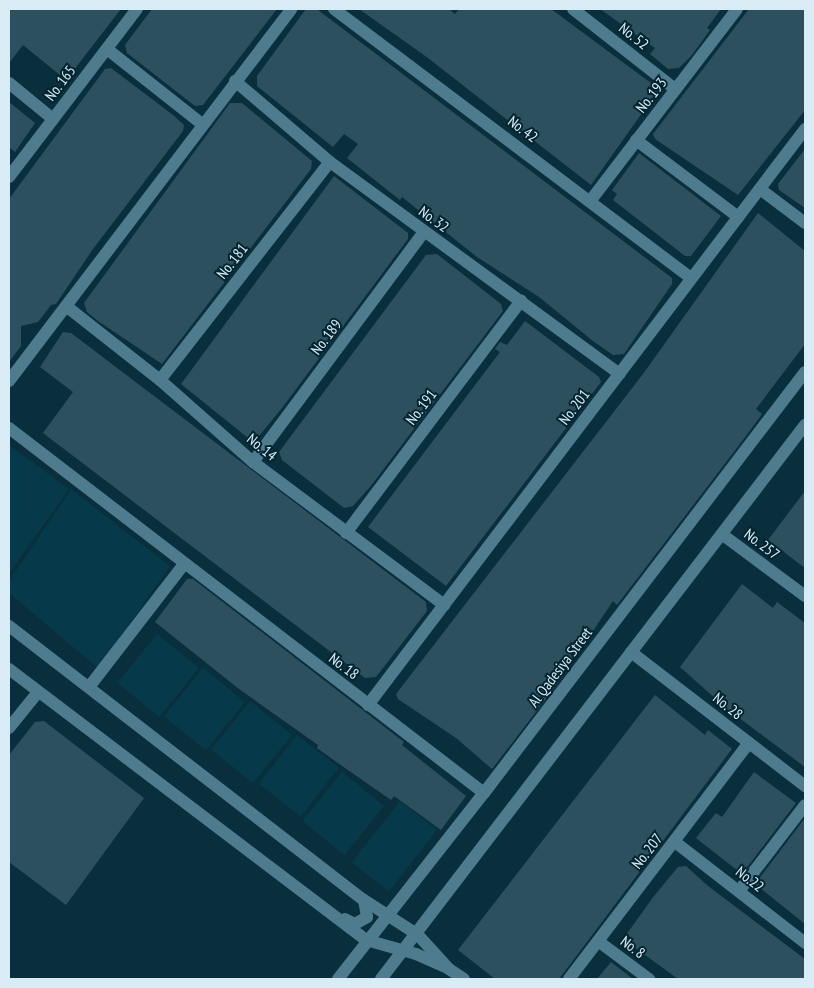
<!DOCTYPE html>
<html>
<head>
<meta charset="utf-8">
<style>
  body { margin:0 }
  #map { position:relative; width:814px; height:988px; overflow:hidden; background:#0a2f3c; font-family:"PT Sans Narrow",sans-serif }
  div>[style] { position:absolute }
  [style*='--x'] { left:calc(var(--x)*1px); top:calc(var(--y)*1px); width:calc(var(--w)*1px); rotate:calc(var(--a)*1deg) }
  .built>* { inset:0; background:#063949; transform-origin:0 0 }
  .building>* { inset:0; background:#2d505e }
  .minor>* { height:12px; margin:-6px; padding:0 6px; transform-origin:6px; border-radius:6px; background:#4e7b8d }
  span { translate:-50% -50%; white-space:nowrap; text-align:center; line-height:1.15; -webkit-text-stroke:4px #002531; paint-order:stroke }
  .street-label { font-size:15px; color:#d9ecf5 }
  .frame { position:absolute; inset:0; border:10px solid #d9ecf5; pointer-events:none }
</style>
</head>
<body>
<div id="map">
  <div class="built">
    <i style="clip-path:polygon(9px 445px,69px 489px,9px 574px)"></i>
    <i style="clip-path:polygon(71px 489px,170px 566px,98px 668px,9px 593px,9px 581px)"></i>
    <i style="left:157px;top:634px;width:54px;height:63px;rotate:39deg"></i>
    <i style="left:203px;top:668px;width:54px;height:62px;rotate:39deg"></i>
    <i style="left:250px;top:701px;width:54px;height:62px;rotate:39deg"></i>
    <i style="left:297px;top:735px;width:53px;height:62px;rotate:38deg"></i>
    <i style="left:342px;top:772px;width:54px;height:63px;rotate:39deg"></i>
    <i style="left:400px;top:801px;width:47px;height:78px;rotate:38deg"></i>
  </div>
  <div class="building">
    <i style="clip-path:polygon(9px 9px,121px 9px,66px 80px,23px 45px,9px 63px)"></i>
    <i style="clip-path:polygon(152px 9px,277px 9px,203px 105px,195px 106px,127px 53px,125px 45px)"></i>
    <i style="clip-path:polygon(306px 9px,318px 10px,672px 278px,672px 284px,624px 354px,613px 355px,593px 341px,539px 297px,477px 257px,402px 197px,400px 200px,347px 158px,358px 144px,344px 134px,333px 147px,257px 86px,257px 76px)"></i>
    <i style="clip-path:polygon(359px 9px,449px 9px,455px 14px,459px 9px,551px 9px,659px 89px,591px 185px,428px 58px)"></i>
    <i style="clip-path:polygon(600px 9px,721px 9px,707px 28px,710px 30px,692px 55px,679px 68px,668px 69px,650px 54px,655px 48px)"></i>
    <i style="clip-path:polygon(749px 9px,805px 9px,805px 110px,738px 195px,655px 139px,653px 134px)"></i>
    <i style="clip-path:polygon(111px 68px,173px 115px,184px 125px,183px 131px,93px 249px,56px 304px,51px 305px,38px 322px,21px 326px,21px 346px,9px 362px,9px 199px,105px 69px)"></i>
    <i style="clip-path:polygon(9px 102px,35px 123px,15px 152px,9px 147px)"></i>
    <i style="clip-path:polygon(230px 103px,242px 103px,312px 161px,311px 169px,162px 364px,98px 321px,87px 312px,84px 303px)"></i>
    <i style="clip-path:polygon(805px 149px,805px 208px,779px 190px,778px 184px)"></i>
    <i style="clip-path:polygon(639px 153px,721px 216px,691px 256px,685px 256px,613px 200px,617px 194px,612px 190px)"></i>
    <i style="clip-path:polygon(334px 176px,408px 233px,408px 239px,282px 408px,259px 436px,248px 438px,181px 384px)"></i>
    <i style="clip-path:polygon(758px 213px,805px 251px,805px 344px,756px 409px,762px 414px,746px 436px,617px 605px,613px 601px,591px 634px,578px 647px,580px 649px,552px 691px,492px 769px,456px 738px,398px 699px,396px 694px,643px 374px)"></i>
    <i style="clip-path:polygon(437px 254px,501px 304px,503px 311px,370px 487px,353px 506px,344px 508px,282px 460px,279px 452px,426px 255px)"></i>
    <i style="clip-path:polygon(525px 321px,599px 377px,601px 382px,446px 586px,368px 527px,500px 352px,495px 349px,500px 342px,507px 345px)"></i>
    <i style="clip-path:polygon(63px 332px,71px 333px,426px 602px,427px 611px,376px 677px,365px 678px,43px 433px,73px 392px,40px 367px)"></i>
    <i style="clip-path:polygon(805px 491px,805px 568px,768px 540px)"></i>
    <i style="clip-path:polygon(187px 579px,193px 579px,404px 742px,402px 745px,466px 796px,441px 830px,394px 796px,391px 800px,335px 761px,317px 748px,318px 745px,239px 689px,155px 622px)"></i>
    <i style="clip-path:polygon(742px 584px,773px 608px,777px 602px,805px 623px,805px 767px,726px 708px,680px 667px)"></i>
    <i style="clip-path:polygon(655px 695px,705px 735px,708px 730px,732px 749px,559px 979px,495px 979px,458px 950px)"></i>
    <i style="clip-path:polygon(44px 721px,144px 798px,66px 905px,9px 862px,9px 755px,35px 722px)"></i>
    <i style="clip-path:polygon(754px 772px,796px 803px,742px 874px,696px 838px,716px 813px,722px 817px)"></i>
    <i style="clip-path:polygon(805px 818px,805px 924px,755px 884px)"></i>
    <i style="clip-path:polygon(686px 866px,708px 886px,805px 959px,805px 979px,678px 979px,626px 941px,626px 935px,654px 896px,678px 867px)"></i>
    <i style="clip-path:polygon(611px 962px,633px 979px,597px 979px)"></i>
  </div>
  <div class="minor">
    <i style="--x:334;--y:9;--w:447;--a:37"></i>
    <i style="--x:573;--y:9;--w:130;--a:38.1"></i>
    <i style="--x:107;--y:49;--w:121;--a:38.3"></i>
    <i style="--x:235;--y:81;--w:125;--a:40.5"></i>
    <i style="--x:330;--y:162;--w:359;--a:36.2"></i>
    <i style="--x:9;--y:83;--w:57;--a:39.3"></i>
    <i style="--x:636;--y:140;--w:128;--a:37"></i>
    <i style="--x:9;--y:177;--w:211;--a:-52.7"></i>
    <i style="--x:760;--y:189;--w:56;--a:37.1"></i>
    <i style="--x:591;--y:200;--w:240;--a:-52.6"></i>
    <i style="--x:66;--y:306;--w:120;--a:38.2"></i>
    <i style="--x:160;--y:380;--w:124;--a:41.4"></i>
    <i style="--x:253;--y:462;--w:239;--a:36.8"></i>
    <i style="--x:160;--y:380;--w:276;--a:-52.1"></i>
    <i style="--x:9;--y:381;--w:467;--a:-52.8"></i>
    <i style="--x:9;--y:428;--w:599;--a:37.54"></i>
    <i style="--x:253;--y:462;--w:287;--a:-53.4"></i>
    <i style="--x:346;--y:533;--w:291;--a:-53"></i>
    <i style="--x:723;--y:535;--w:102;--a:36.6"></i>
    <i style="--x:9;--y:626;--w:448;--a:37.7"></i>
    <i style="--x:364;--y:900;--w:64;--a:32.9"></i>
    <i style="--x:418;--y:935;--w:46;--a:47.6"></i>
    <i style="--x:631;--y:652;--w:220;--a:37.6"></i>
    <i style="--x:9;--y:669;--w:448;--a:37.2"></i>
    <i style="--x:366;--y:940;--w:52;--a:15.6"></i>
    <i style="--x:416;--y:954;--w:36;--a:24"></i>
    <i style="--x:449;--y:969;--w:18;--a:34"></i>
    <i style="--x:89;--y:687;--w:155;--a:-52.3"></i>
    <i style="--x:368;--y:705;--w:723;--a:-52.81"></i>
    <i style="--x:9;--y:728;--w:46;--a:-51.1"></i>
    <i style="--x:675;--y:842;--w:165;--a:37.8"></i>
    <i style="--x:739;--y:891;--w:108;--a:-52.5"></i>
    <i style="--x:345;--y:919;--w:11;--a:27"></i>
    <i style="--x:355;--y:924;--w:14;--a:-30"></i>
    <i style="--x:367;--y:917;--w:17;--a:-100"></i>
    <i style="--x:598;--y:941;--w:64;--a:36.7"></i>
    <i style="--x:338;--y:979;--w:236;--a:-51.9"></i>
    <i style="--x:484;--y:793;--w:529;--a:-52.68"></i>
    <i style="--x:381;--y:979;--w:698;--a:-52.57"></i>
    <i style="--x:569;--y:979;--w:297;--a:-52.7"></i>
  </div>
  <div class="street-label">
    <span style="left:634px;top:36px;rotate:38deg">No. 52</span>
    <span style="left:60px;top:83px;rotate:-53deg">No. 165</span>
    <span style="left:651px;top:95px;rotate:-52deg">No. 193</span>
    <span style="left:523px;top:129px;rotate:37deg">No. 42</span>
    <span style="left:434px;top:219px;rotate:36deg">No. 32</span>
    <span style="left:232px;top:261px;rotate:-52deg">No. 181</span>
    <span style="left:326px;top:337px;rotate:-53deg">No. 189</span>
    <span style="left:421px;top:407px;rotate:-53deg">No. 191</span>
    <span style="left:574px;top:407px;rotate:-53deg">No. 201</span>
    <span style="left:262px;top:447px;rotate:39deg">No. 14</span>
    <span style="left:762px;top:544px;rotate:37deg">No. 257</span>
    <span style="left:344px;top:666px;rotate:37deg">No. 18</span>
    <span style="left:560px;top:667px;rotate:-53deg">Al Qadesiya Street</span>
    <span style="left:728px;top:706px;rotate:38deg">No. 28</span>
    <span style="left:647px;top:851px;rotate:-52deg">No. 207</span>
    <span style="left:750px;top:879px;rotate:38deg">No.22</span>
    <span style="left:633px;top:947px;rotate:37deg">No. 8</span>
  </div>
  <div class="frame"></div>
</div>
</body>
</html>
